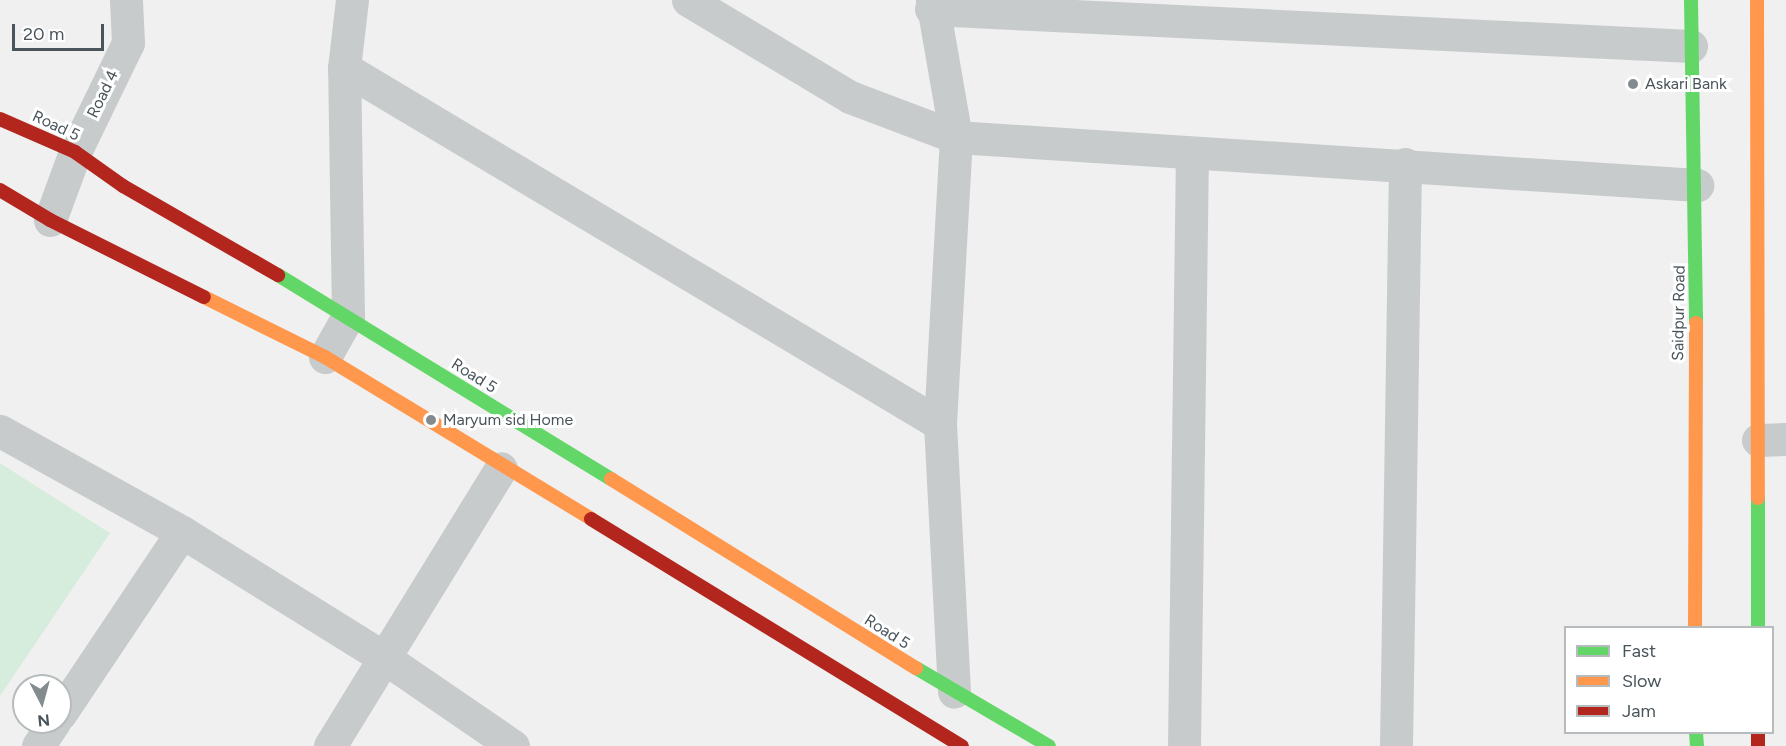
<!DOCTYPE html>
<html>
<head>
<meta charset="utf-8">
<style>
  body { margin:0 }
  #map { position:relative; width:1786px; height:746px; overflow:hidden; background:#f0f0f0; font-family:Figtree,sans-serif }
  div>[style] { position:absolute }
  [style*='--x'] { left:calc(var(--x)*1px); top:calc(var(--y)*1px); width:calc(var(--w)*1px); rotate:calc(var(--a)*1deg) }
  .green>* { inset:0; background:#d6eddd }
  .street>* { height:33px; margin:-16.5px; padding:0 16.5px; transform-origin:16.5px; border-radius:16.5px; background:#c8cbcc }
  .fast>* { height:14px; margin:-7px; padding:0 7px; transform-origin:7px; border-radius:7px; background:#63d668 }
  .slow>* { height:14px; margin:-7px; padding:0 7px; transform-origin:7px; border-radius:7px; background:#ff974d }
  .jam>* { height:14px; margin:-7px; padding:0 7px; transform-origin:7px; border-radius:7px; background:#b3261e }
  .dots>* { width:16px; height:16px; translate:-50% -50%; box-sizing:border-box; border:3px solid #fff; border-radius:50% }
  span { translate:-50% -50%; white-space:nowrap; text-align:center; line-height:1.15; -webkit-text-stroke:6px #fff; paint-order:stroke }
  .poi-label { font-size:16px; color:#49545b }
  .left { translate:0 -50%; text-align:left }
  .street-label { font-size:16px; color:#49545b }
  .legend { position:absolute; left:1564px; top:626px; width:210px; height:108px; box-sizing:border-box; background:#fff; border:2px solid #b6bbbd; margin:0; padding:8px 10px; list-style:none; font-size:18px; color:#49545b }
  .legend li { display:flex; align-items:center; gap:12px; height:30px }
  .legend b { width:30px; border:2px solid #b6bbbd }
  .north { position:absolute; left:12px; top:674px; width:60px; height:60px; box-sizing:border-box; background:#fff; border:2px solid #b6bbbd; border-radius:50%; rotate:174deg; font-size:16px; font-weight:700; line-height:24px; text-align:center; color:#49545b }
  .north::after { content:''; display:block; margin:auto; width:21px; height:27px; background:#838b8f; clip-path:polygon(50% 0,100% 100%,50% 72%,0 100%) }
  .scale { position:absolute; left:12px; top:24px; width:92px; height:27px; box-sizing:border-box; border:3px solid #49545b; border-top:0; padding-left:8px; font-size:18px; line-height:21px; white-space:nowrap; color:#49545b; -webkit-text-stroke:4px #fff; paint-order:stroke }
</style>
</head>
<body>
<div id="map">
  <div class="green">
    <i style="clip-path:polygon(0 463px,110px 533px,0 696px)"></i>
  </div>
  <div class="street">
    <i style="--x:688;--y:0;--w:189;--a:30.9"></i>
    <i style="--x:850;--y:97;--w:113;--a:20.7"></i>
    <i style="--x:956;--y:137;--w:743;--a:3.71"></i>
    <i style="--x:932;--y:0;--w:139;--a:80.1"></i>
    <i style="--x:956;--y:137;--w:287;--a:93.2"></i>
    <i style="--x:940;--y:424;--w:268;--a:87"></i>
    <i style="--x:931;--y:9;--w:761;--a:2.79"></i>
    <i style="--x:344;--y:68;--w:694;--a:30.85"></i>
    <i style="--x:50;--y:220;--w:72;--a:-69.8"></i>
    <i style="--x:75;--y:152;--w:121;--a:-64.1"></i>
    <i style="--x:128;--y:43;--w:43;--a:-92.7"></i>
    <i style="--x:325;--y:357;--w:47;--a:-60.7"></i>
    <i style="--x:348;--y:316;--w:248;--a:-90.9"></i>
    <i style="--x:344;--y:68;--w:68;--a:-83.3"></i>
    <i style="--x:0;--y:431;--w:208;--a:29"></i>
    <i style="--x:182;--y:532;--w:240;--a:31.9"></i>
    <i style="--x:386;--y:659;--w:154;--a:34.4"></i>
    <i style="--x:1758;--y:440;--w:28;--a:-2"></i>
    <i style="--x:60;--y:714;--w:219;--a:-56.2"></i>
    <i style="--x:38;--y:746;--w:29;--a:-56"></i>
    <i style="--x:330;--y:746;--w:326;--a:-58.4"></i>
    <i style="--x:1184;--y:746;--w:593;--a:-89.23"></i>
    <i style="--x:1396;--y:746;--w:582;--a:-89.11"></i>
  </div>
  <div class="fast">
    <i style="--x:1691;--y:0;--w:323;--a:89.1"></i>
    <i style="--x:278;--y:275;--w:391;--a:31.5"></i>
    <i style="--x:1758;--y:498;--w:130;--a:90"></i>
    <i style="--x:916;--y:668;--w:154;--a:30.4"></i>
    <i style="--x:1696;--y:732;--w:14;--a:86"></i>
  </div>
  <div class="slow">
    <i style="--x:1757;--y:0;--w:498;--a:89.9"></i>
    <i style="--x:204;--y:297;--w:135;--a:26.4"></i>
    <i style="--x:325;--y:357;--w:311;--a:31.3"></i>
    <i style="--x:611;--y:479;--w:359;--a:31.8"></i>
    <i style="--x:1695;--y:628;--w:305;--a:-89.8"></i>
  </div>
  <div class="jam">
    <i style="--x:0;--y:119;--w:82;--a:23.7"></i>
    <i style="--x:75;--y:152;--w:59;--a:35.3"></i>
    <i style="--x:123;--y:186;--w:179;--a:29.9"></i>
    <i style="--x:0;--y:190;--w:58;--a:31"></i>
    <i style="--x:50;--y:220;--w:172;--a:26.6"></i>
    <i style="--x:591;--y:519;--w:435;--a:31.5"></i>
    <i style="--x:1758;--y:732;--w:14;--a:90"></i>
  </div>
  <div class="dots">
    <i style="left:1633px;top:84px;background:#838b8f"></i>
    <i style="left:431px;top:420px;background:#838b8f"></i>
  </div>
  <div class="poi-label">
    <span class="left" style="left:1645px;top:84px">Askari Bank</span>
    <span class="left" style="left:443px;top:420px">Maryum sid Home</span>
  </div>
  <div class="street-label">
    <span style="left:103px;top:94px;rotate:-64deg">Road 4</span>
    <span style="left:56px;top:126px;rotate:25deg">Road 5</span>
    <span style="left:1679px;top:313px;rotate:-89deg">Saidpur Road</span>
    <span style="left:474px;top:376px;rotate:32deg">Road 5</span>
    <span style="left:887px;top:632px;rotate:32deg">Road 5</span>
  </div>
  <ul class="legend">
  <li><b style="height:8px;background:#63d668"></b>Fast</li>
  <li><b style="height:8px;background:#ff974d"></b>Slow</li>
  <li><b style="height:8px;background:#b3261e"></b>Jam</li>
  </ul>
  <div class="north">N</div>
  <div class="scale">20 m</div>
</div>
</body>
</html>
